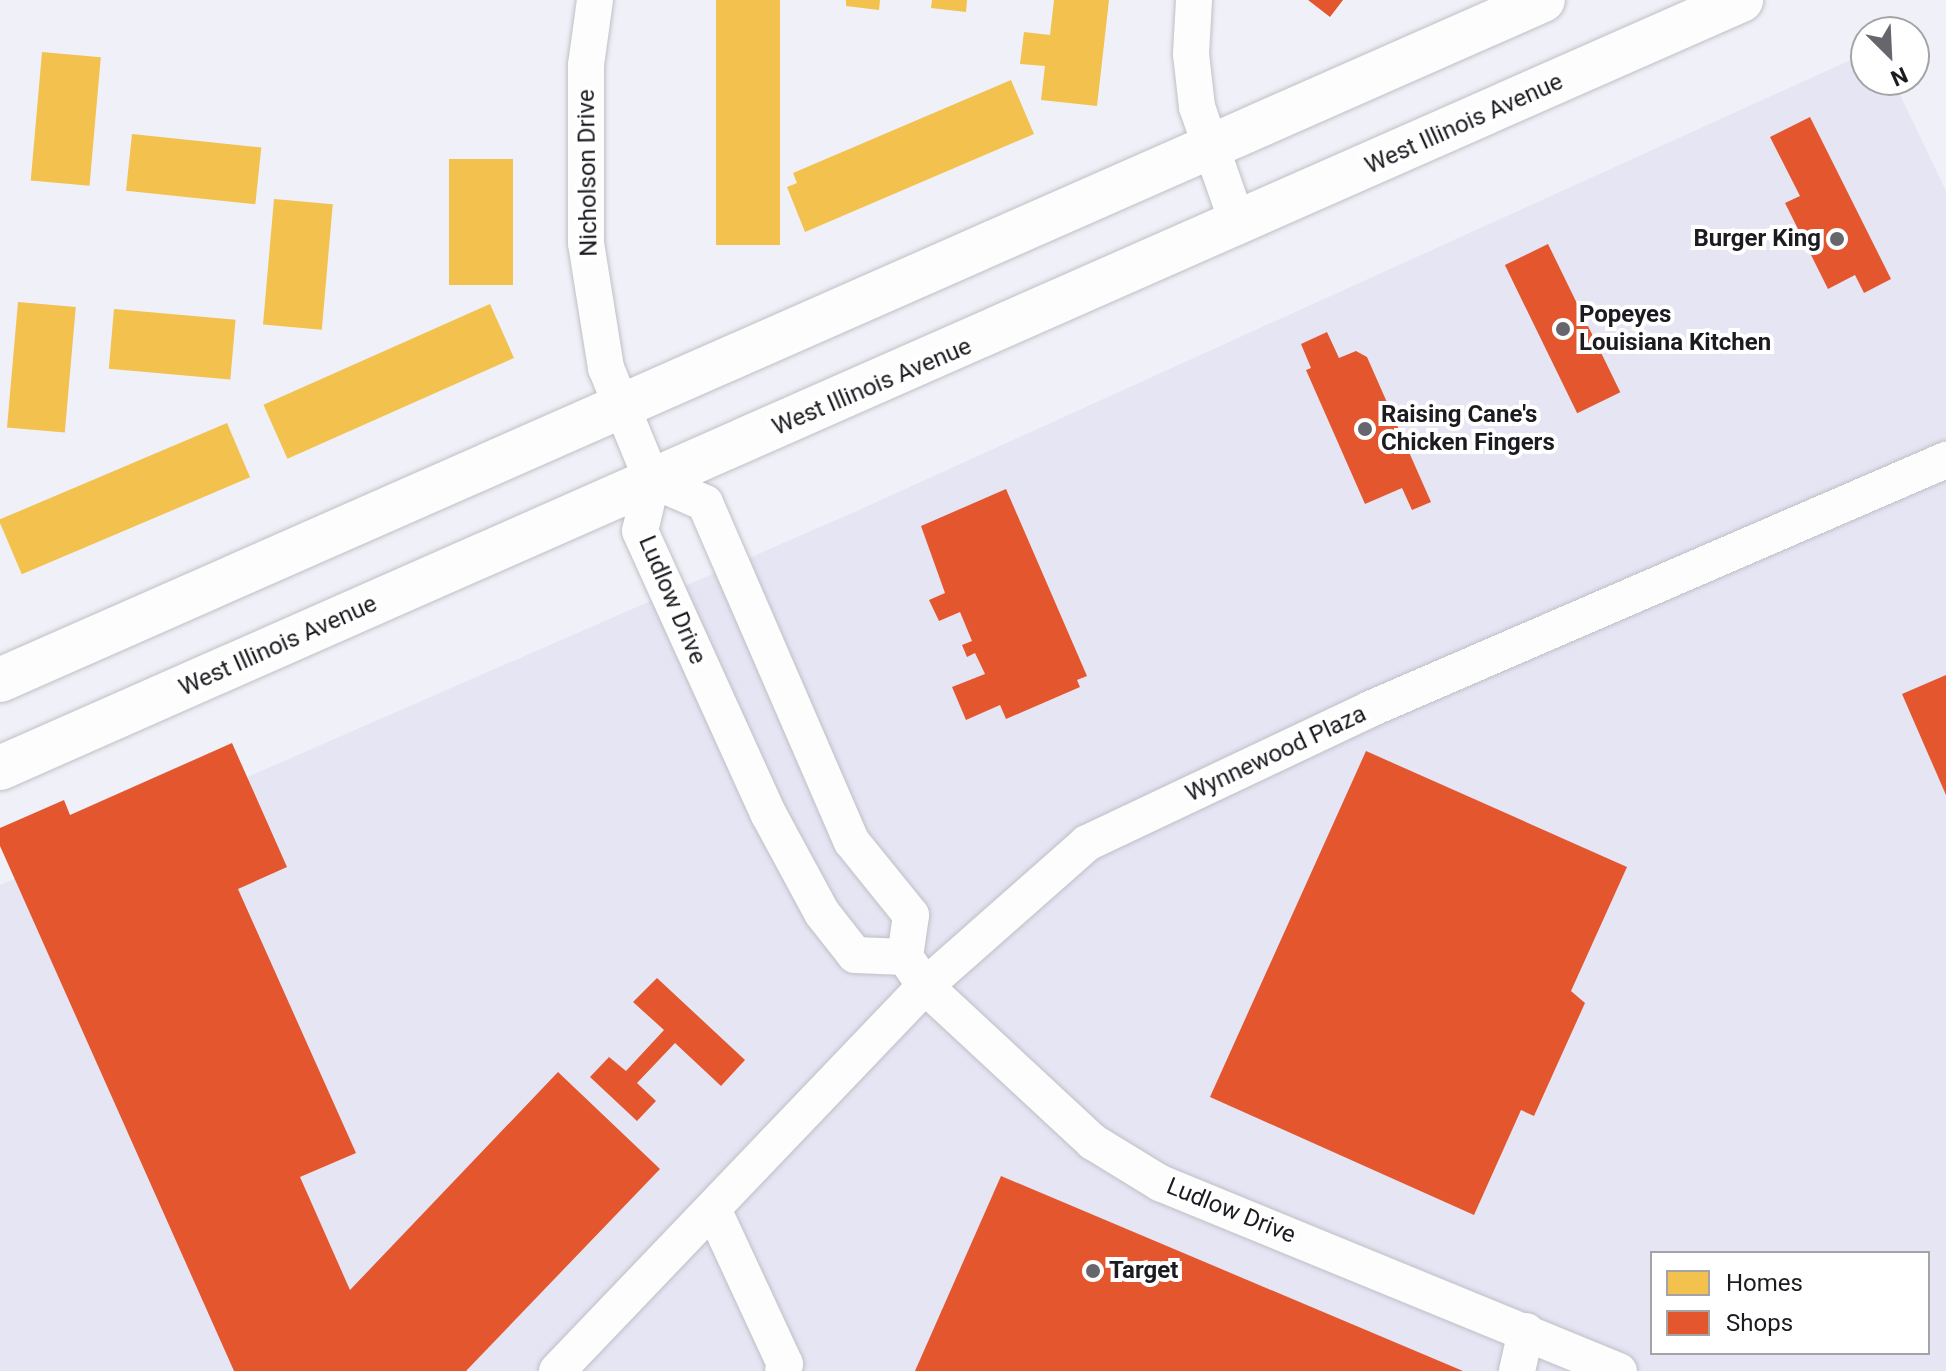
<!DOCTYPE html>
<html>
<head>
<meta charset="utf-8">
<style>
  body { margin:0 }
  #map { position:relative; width:1946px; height:1371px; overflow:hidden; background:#f0f0f8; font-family:Roboto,sans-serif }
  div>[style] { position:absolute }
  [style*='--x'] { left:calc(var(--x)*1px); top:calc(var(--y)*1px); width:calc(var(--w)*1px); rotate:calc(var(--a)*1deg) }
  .built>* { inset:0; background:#e5e5f4 }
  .homes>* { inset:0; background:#f2c14e; transform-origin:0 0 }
  .shops>* { inset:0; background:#e4572e; transform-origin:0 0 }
  .roads { filter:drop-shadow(0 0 2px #bfbfc5) drop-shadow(0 0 2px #bfbfc5) }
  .minor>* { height:36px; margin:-18px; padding:0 18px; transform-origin:18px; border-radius:18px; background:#fdfdfe }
  .secondary>* { height:44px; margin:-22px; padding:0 22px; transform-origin:22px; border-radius:22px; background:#fdfdfe }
  .dots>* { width:22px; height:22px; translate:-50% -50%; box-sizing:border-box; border:4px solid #fff; border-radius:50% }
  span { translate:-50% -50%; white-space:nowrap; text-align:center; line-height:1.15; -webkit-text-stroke:8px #fff; paint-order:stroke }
  .street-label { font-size:24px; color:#1b1b20 }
  .poi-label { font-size:24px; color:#1b1b20; font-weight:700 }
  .right { translate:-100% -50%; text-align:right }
  .left { translate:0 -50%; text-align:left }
  .legend { position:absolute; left:1650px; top:1251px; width:280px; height:104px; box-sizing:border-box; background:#fff; border:2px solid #a4a4a6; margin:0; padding:10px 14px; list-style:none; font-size:24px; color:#1b1b20 }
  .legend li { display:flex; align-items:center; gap:16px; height:40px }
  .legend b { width:40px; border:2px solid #a4a4a6 }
  .north { position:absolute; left:1850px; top:16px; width:80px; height:80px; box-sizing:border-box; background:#fff; border:2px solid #a4a4a6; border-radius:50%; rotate:156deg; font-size:22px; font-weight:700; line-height:32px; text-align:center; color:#1b1b20 }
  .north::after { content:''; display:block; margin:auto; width:28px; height:36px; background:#66666c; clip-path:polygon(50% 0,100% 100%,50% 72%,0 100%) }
</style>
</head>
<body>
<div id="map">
  <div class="built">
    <i style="clip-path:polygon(evenodd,1866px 53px,1866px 80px,1893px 80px,1946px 191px,1946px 1371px,0 1371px,0 885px,859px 510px,1866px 53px,1652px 1253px,1928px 1253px,1928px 1353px,1652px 1353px,1652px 1253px)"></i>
  </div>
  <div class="homes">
    <i style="left:716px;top:0;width:64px;height:245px"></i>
    <i style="clip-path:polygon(846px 0,880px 0,879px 10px,846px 6px)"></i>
    <i style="clip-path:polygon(932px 0,967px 0,966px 12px,931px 8px)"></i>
    <i style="clip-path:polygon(1054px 0,1109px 0,1097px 106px,1041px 100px,1045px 66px,1020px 64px,1024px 32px,1050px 35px)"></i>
    <i style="left:42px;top:52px;width:59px;height:129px;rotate:5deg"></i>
    <i style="clip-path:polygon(1011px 80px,1034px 134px,805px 232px,787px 187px,797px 183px,793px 173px)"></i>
    <i style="left:132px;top:134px;width:130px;height:57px;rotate:6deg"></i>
    <i style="left:513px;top:159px;width:126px;height:64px;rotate:90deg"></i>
    <i style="left:274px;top:199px;width:59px;height:126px;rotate:5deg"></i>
    <i style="left:18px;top:302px;width:58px;height:126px;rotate:5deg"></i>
    <i style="left:490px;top:304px;width:59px;height:248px;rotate:66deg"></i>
    <i style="left:114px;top:309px;width:122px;height:60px;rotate:5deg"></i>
    <i style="left:227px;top:423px;width:59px;height:248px;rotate:67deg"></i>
  </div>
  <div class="shops">
    <i style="clip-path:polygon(1308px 0,1343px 0,1330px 17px)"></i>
    <i style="clip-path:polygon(1810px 117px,1891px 279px,1864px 293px,1855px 275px,1828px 289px,1785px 203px,1800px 196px,1770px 137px)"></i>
    <i style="left:1548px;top:244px;width:165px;height:48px;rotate:64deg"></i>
    <i style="clip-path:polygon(1327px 332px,1339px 358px,1356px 351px,1367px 357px,1431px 502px,1412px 510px,1402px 488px,1365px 504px,1306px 370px,1311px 368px,1301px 344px)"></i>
    <i style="clip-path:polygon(1006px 489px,1087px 676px,1077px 680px,1080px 687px,1006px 719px,1000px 705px,966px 720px,952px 687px,985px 674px,975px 653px,967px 657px,962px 645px,972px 641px,960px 612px,939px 621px,929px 600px,945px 593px,921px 526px)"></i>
    <i style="clip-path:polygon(1946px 675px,1946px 795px,1902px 694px)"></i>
    <i style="clip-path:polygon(232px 743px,287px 867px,238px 889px,356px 1153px,300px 1177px,350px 1290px,558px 1072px,660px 1169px,466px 1371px,234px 1371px,0 846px,0 828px,64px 800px,70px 815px)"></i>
    <i style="clip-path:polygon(1366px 751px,1627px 867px,1571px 991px,1585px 1003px,1534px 1116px,1521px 1110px,1474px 1215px,1210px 1097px)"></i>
    <i style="clip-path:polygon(657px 978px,745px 1060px,721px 1086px,675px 1043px,637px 1083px,656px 1101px,637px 1121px,590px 1077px,609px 1057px,626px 1071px,664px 1030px,633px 1002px)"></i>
    <i style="clip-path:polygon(1001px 1176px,1463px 1371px,915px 1371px)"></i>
  </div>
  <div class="roads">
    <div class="minor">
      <i style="--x:595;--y:0;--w:66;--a:97.9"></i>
      <i style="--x:586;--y:65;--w:178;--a:90"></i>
      <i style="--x:586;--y:243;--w:127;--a:80.9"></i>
      <i style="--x:606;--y:368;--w:121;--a:67.7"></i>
      <i style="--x:1194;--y:0;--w:54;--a:93.2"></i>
      <i style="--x:1191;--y:54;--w:53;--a:83.5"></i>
      <i style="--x:1197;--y:107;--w:124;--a:70.7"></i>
      <i style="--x:652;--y:480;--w:58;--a:23.5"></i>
      <i style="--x:705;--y:503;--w:369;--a:66.6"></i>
      <i style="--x:852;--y:842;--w:94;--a:51.1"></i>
      <i style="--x:911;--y:915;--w:42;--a:98.1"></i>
      <i style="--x:905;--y:957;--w:35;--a:55"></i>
      <i style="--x:925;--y:986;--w:229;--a:42.9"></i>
      <i style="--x:1093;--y:1142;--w:79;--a:31.5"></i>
      <i style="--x:1160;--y:1183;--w:496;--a:22.3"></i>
      <i style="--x:652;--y:480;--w:52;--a:103.2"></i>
      <i style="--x:640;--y:531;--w:312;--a:65.6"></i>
      <i style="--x:769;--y:815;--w:111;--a:61.6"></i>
      <i style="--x:822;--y:913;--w:53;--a:51.8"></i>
      <i style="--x:855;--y:955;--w:50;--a:2.3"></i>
      <i style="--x:713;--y:1209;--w:171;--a:65.1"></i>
      <i style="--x:785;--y:1364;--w:7;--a:106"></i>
      <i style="--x:557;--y:1371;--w:533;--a:-46.29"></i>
      <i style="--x:925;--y:986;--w:216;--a:-41.4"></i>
      <i style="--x:1087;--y:843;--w:313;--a:-25.3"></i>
      <i style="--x:1370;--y:709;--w:628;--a:-23.38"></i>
      <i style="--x:1517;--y:1371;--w:41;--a:-77.3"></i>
    </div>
    <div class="secondary">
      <i style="--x:0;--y:680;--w:1686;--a:-23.78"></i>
      <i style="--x:0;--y:768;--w:1903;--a:-23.8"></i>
    </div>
  </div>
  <div class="dots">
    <i style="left:1837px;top:239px;background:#66666c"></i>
    <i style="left:1563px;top:329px;background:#66666c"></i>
    <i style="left:1365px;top:429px;background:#66666c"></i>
    <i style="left:1093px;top:1271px;background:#66666c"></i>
  </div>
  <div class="street-label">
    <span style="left:1464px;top:124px;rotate:-24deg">West Illinois Avenue</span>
    <span style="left:588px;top:173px;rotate:-91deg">Nicholson Drive</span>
    <span style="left:872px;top:387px;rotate:-23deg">West Illinois Avenue</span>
    <span style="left:672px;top:600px;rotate:67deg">Ludlow Drive</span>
    <span style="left:278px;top:646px;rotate:-24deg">West Illinois Avenue</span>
    <span style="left:1276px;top:754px;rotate:-25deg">Wynnewood Plaza</span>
    <span style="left:1231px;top:1211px;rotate:22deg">Ludlow Drive</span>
  </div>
  <div class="poi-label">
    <span class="right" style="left:1821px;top:239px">Burger King</span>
    <span class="left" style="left:1579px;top:329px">Popeyes<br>Louisiana Kitchen</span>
    <span class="left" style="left:1381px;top:429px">Raising Cane's<br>Chicken Fingers</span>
    <span class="left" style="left:1109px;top:1271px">Target</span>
  </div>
  <ul class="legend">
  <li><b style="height:22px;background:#f2c14e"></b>Homes</li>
  <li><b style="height:22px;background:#e4572e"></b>Shops</li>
  </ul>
  <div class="north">N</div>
</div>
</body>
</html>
